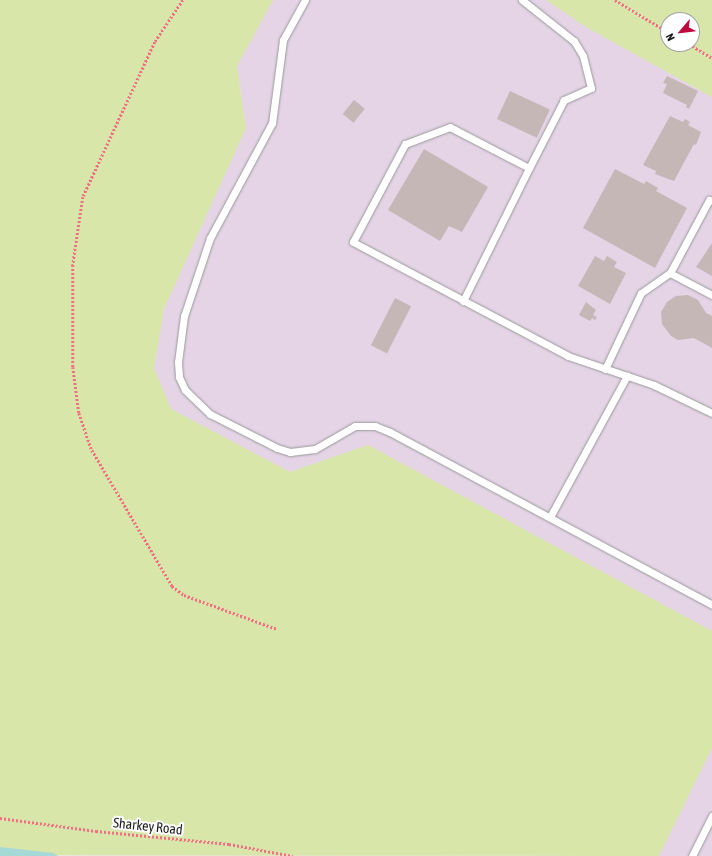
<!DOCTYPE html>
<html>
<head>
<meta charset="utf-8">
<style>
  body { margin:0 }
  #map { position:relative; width:712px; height:856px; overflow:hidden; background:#ede6e2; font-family:"Asap Condensed",sans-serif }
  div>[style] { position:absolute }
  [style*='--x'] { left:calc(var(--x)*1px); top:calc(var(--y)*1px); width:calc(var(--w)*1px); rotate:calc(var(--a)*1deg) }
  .industrial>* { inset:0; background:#e4d4e6 }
  .grass>* { inset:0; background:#d8e6a9 }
  .water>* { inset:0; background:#a4d9d6 }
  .building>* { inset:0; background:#c4b7b6; transform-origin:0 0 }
  .path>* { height:2.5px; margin-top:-1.25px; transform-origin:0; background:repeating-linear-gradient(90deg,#f36d85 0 2px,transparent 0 4px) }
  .roads { filter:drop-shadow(0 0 1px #999) drop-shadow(0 0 1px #999) }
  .lane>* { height:7px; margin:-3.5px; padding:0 3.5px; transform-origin:3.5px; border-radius:3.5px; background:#fff }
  span { translate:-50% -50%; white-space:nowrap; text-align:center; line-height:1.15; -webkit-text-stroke:4px #fff; paint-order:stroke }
  .street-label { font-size:14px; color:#1c1c1c }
  .north { position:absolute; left:660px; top:12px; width:40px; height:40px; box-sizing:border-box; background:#fff; border:1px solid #a4a4a4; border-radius:50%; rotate:242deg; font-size:11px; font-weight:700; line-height:16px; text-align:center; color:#1c1c1c }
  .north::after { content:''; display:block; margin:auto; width:14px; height:18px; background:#bf093d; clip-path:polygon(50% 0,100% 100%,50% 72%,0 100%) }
</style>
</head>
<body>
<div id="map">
  <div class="industrial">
    <i style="clip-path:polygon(273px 0,546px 0,586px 27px,712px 97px,712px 631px,368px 445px,290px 472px,171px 409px,154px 368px,164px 309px,246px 128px,237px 66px)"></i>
    <i style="clip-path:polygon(712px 748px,712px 856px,659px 856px)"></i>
  </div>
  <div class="grass">
    <i style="clip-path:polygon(0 0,273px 0,237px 66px,246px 128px,164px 309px,154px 368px,171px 409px,290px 472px,368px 445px,712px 631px,712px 748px,659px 856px,0 855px)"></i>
    <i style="clip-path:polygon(evenodd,546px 0,712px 0,712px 97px,586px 27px,546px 0,668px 20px,692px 20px,692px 44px,668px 44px,668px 20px)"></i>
  </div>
  <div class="water">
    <i style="clip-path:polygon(0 847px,53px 853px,58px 856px,0 856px)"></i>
  </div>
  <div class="building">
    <i style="clip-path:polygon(667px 76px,698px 91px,689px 109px,686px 107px,687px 105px,663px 93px,667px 84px,663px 83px)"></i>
    <i style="left:510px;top:91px;width:44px;height:31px;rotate:25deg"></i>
    <i style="left:354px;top:100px;width:14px;height:18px;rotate:39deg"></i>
    <i style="clip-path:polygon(670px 116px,683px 122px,685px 119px,690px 122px,688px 125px,701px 132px,696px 145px,694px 144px,674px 181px,655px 174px,656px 171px,643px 165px)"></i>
    <i style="clip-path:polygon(424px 149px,488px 187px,462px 232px,449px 226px,440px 241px,388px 210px)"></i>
    <i style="clip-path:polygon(615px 169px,644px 184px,646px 181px,658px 188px,656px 191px,687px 208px,655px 268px,583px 228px)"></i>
    <i style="clip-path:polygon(712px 243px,712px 276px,696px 267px)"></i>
    <i style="clip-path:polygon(595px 256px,604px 261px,607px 256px,617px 262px,614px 267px,626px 273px,610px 304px,578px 286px)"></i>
    <i style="clip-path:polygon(688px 295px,698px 300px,706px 313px,712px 316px,712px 348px,694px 338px,678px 340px,671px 336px,662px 324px,661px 312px,667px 302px,676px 296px)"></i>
    <i style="left:395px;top:298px;width:18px;height:53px;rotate:27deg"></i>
    <i style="clip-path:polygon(586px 302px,596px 310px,593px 315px,597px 317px,595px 320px,592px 318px,590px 321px,579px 315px)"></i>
  </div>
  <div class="path">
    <i style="--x:183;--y:0;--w:50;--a:123.7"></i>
    <i style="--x:155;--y:42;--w:171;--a:114.9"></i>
    <i style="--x:83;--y:197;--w:69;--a:98.4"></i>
    <i style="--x:73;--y:265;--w:102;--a:90"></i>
    <i style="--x:73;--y:367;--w:46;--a:82.6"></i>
    <i style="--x:79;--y:413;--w:39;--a:71"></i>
    <i style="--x:92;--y:450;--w:158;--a:59.5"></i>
    <i style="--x:172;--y:586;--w:15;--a:37"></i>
    <i style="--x:184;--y:595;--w:99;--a:20.1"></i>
    <i style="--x:615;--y:0;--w:62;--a:31.1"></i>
    <i style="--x:689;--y:44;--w:27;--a:31"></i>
    <i style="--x:0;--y:818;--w:97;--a:7.7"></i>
    <i style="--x:96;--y:831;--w:134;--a:5.6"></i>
    <i style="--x:229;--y:844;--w:65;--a:10.6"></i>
  </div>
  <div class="roads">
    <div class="lane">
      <i style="--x:305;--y:0;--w:46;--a:118.8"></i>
      <i style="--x:283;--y:40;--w:84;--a:97.5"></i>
      <i style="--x:272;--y:123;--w:131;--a:118.3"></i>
      <i style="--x:210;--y:238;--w:82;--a:108.4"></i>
      <i style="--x:184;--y:316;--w:46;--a:97.4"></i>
      <i style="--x:178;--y:362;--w:15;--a:86"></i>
      <i style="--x:179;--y:377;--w:14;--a:65"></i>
      <i style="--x:185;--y:390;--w:35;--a:44"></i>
      <i style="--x:210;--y:414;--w:75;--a:26.9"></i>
      <i style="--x:277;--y:448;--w:14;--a:17"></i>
      <i style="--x:290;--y:452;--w:25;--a:-7"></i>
      <i style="--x:315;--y:449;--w:46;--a:-29.9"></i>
      <i style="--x:355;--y:426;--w:20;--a:0"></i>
      <i style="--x:375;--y:426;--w:16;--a:22"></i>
      <i style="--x:390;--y:432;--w:366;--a:28.2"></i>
      <i style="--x:522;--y:0;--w:66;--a:38.3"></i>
      <i style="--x:574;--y:41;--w:17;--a:59"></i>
      <i style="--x:583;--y:56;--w:33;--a:76"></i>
      <i style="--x:591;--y:88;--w:30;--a:156"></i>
      <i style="--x:564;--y:100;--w:76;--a:117.2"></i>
      <i style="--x:670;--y:273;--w:83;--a:-61.9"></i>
      <i style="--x:709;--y:200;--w:3;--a:18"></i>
      <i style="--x:463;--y:301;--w:148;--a:-63.6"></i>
      <i style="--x:529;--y:168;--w:89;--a:-152.6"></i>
      <i style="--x:450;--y:127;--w:48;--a:159.3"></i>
      <i style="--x:405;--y:144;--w:111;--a:118"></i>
      <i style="--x:353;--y:242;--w:243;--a:27.9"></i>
      <i style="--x:568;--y:356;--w:91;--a:18.6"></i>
      <i style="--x:654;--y:385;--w:64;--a:25.8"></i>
      <i style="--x:605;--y:369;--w:84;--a:-64.7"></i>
      <i style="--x:641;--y:293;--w:35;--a:-35"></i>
      <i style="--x:670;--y:273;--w:47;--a:27.6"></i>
      <i style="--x:550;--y:517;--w:161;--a:-61.4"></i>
      <i style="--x:692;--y:856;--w:45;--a:-63.4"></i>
    </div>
  </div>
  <div class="street-label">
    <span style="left:148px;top:826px;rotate:6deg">Sharkey Road</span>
  </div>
  <div class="north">N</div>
</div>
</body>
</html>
